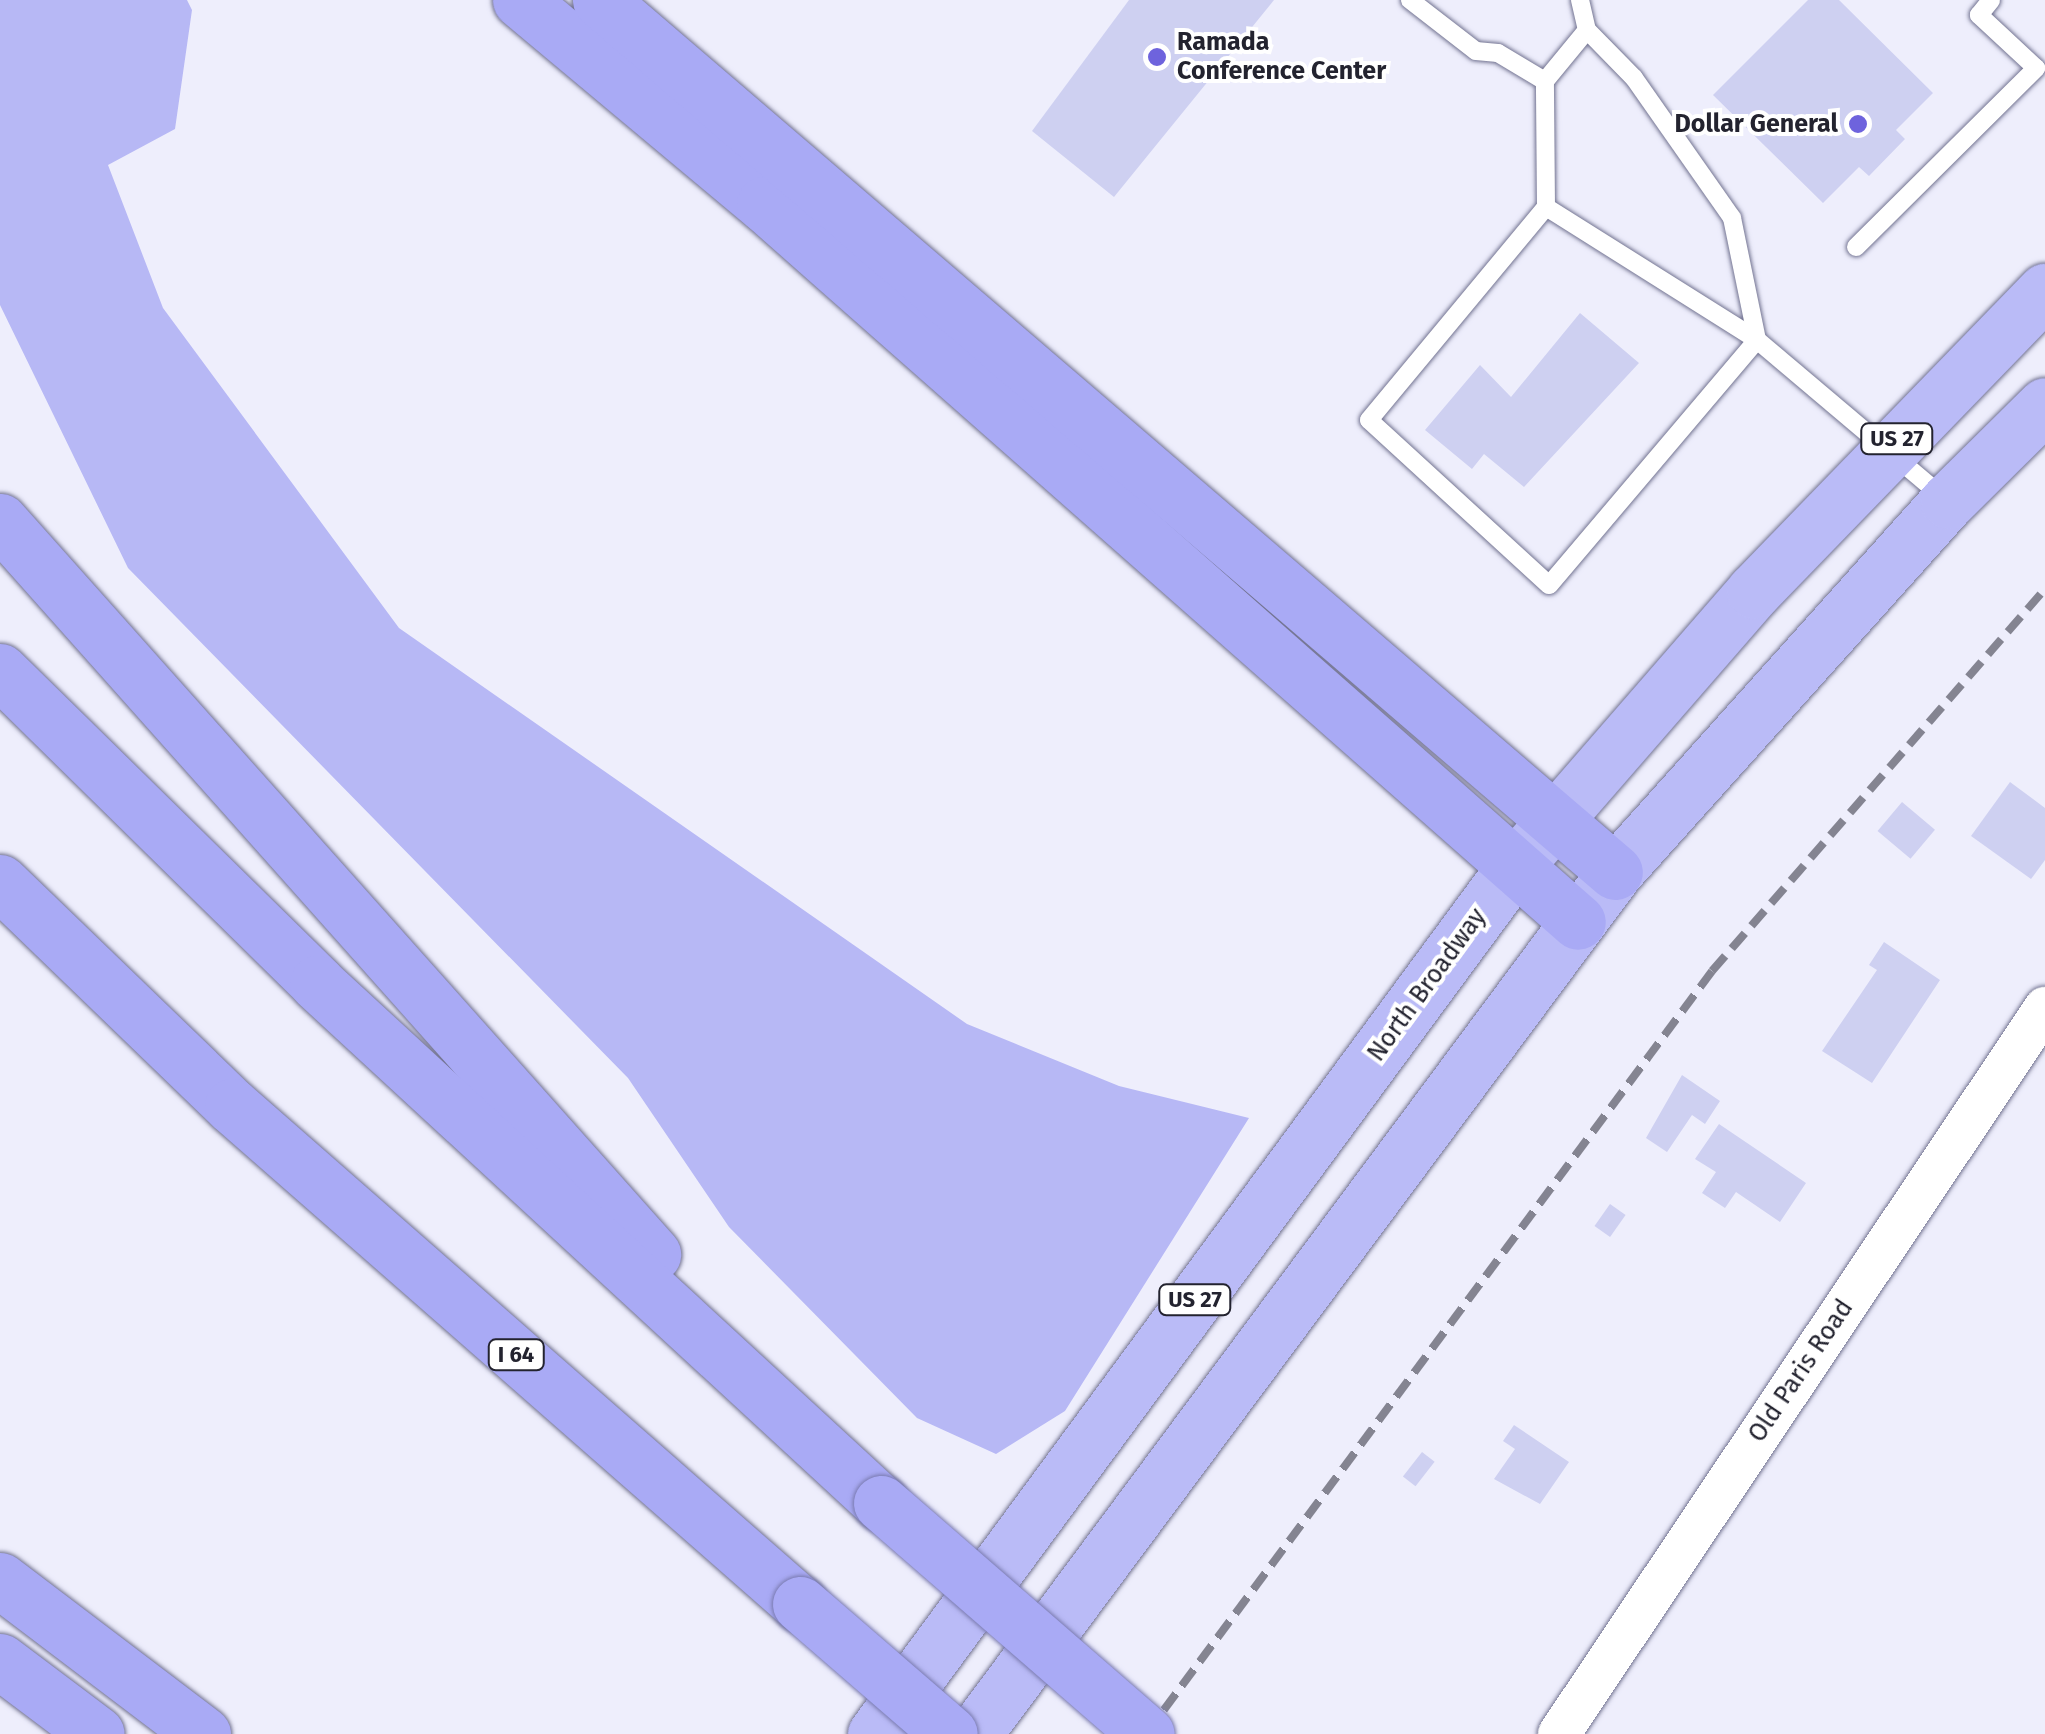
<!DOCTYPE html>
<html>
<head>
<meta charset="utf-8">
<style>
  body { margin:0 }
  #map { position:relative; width:2045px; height:1734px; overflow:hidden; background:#eeeefc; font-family:"Fira Sans",sans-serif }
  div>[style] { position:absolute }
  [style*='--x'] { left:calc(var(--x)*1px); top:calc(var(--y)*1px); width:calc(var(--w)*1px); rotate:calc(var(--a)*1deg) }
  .forest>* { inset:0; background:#b7b8f5 }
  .building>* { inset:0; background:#ced0f1; transform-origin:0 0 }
  .roads { filter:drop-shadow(0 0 2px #727391) drop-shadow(0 0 2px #727391) }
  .service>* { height:18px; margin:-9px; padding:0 9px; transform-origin:9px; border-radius:9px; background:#fff }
  .tertiary>* { height:42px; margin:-21px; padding:0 21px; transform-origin:21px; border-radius:21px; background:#fff }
  .trunk>* { height:55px; margin:-27.5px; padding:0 27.5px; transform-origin:27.5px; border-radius:27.5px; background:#babbf7 }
  .motorway>* { height:55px; margin:-27.5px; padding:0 27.5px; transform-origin:27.5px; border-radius:27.5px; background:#a9aaf5 }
  .rail>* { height:8px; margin-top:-4px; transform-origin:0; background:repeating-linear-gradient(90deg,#848491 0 20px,transparent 0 30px) }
  .bridges { filter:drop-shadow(0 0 2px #7a7bb0) drop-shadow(0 0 2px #7a7bb0) }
  .motorway-bridge>* { height:55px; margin:-27.5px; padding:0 27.5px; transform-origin:27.5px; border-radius:27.5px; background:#a9aaf5 }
  .dots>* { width:28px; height:28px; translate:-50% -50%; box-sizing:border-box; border:5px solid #fff; border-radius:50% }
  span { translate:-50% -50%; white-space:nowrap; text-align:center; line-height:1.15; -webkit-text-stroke:8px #fff; paint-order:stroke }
  .shield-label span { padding:2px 8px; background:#fff; border:2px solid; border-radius:8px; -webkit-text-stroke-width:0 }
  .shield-label { font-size:22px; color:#23232f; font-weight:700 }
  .poi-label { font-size:25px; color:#23232f; font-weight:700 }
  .left { translate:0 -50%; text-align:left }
  .right { translate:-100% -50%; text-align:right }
  .street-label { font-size:25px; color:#23232f }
</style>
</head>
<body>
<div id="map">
  <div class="forest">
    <i style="clip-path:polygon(0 0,187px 0,192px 10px,175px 129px,108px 165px,163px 308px,399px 628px,967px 1024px,1119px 1086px,1249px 1118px,1065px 1411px,996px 1454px,917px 1418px,729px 1227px,628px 1078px,128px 568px,0 305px)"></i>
  </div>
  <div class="building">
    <i style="clip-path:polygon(1129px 0,1274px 0,1114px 197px,1032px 131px)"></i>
    <i style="clip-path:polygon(1808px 0,1839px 0,1933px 93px,1896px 130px,1905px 139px,1869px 176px,1859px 167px,1823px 203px,1713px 95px)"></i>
    <i style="clip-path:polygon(1580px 313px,1639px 363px,1524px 487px,1484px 454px,1472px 469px,1425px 430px,1480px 365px,1511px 397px)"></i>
    <i style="clip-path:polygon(2010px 782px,2045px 808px,2045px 860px,2031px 879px,1971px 836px)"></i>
    <i style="left:1902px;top:802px;width:43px;height:38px;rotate:40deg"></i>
    <i style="clip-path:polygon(1884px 942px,1940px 980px,1872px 1083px,1822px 1051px,1877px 970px,1869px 965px)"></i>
    <i style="clip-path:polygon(1682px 1075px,1720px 1101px,1705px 1124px,1692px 1115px,1667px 1152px,1646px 1138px)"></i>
    <i style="clip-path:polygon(1719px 1124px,1806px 1183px,1780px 1222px,1736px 1192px,1725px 1208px,1702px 1193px,1716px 1172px,1695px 1159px)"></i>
    <i style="left:1610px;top:1204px;width:19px;height:27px;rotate:35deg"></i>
    <i style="clip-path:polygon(1514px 1425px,1569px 1462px,1540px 1504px,1494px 1479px,1515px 1449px,1503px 1441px)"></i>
    <i style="left:1422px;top:1452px;width:16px;height:31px;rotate:38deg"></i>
  </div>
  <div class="roads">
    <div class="service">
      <i style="--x:1410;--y:0;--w:83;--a:37.7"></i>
      <i style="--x:1476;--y:51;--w:22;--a:5"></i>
      <i style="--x:1498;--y:53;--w:55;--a:30.8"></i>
      <i style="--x:1580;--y:0;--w:31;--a:77"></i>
      <i style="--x:1587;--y:30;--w:67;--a:45.6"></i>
      <i style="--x:1634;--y:78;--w:171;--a:55"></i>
      <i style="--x:1732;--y:218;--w:125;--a:78.4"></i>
      <i style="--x:1757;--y:340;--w:245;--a:40.2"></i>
      <i style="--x:1546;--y:207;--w:249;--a:32.2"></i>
      <i style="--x:1757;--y:340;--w:321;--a:130.3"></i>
      <i style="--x:1549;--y:585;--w:244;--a:-137.5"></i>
      <i style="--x:1369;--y:420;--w:277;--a:-50.3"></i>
      <i style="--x:1546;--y:207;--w:126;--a:-90.5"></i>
      <i style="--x:1545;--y:81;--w:66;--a:-50.5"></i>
      <i style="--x:1856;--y:247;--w:254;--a:-44.8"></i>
      <i style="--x:2036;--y:68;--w:78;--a:-137.1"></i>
      <i style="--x:1979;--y:15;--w:19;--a:-51"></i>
    </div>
    <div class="tertiary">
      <i style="--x:1559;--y:1734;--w:874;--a:-56.2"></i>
    </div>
    <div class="trunk">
      <i style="--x:875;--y:1734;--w:1078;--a:-53.6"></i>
      <i style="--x:1515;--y:866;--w:364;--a:-49"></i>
      <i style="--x:1754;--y:591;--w:418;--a:-45.9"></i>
      <i style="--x:974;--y:1734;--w:1074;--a:-53.36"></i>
      <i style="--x:1615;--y:872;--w:499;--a:-48.1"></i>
      <i style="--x:1948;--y:501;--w:136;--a:-44.7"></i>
    </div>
    <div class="motorway">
      <i style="--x:520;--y:0;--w:318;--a:39.9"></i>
      <i style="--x:764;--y:204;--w:1085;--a:41.41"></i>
      <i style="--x:600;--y:0;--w:1338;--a:40.67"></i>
      <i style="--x:0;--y:521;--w:982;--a:48.3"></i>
      <i style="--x:0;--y:671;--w:445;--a:44.5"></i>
      <i style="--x:317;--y:983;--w:767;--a:42.68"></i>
      <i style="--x:0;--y:882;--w:322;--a:44"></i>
      <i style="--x:232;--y:1106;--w:755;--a:41.24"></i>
      <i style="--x:0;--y:1580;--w:255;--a:37.2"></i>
      <i style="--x:0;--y:1661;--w:121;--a:37"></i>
    </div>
  </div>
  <div class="rail">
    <i style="--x:1146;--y:1734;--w:950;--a:-53.43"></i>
    <i style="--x:1712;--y:971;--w:507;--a:-48.92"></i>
  </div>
  <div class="bridges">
    <div class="motorway-bridge">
      <i style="--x:881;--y:1503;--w:352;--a:41"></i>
      <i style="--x:800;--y:1604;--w:198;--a:40.9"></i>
    </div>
  </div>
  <div class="dots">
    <i style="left:1157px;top:57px;background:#6e63dd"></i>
    <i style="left:1858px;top:124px;background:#6e63dd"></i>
  </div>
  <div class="shield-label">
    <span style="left:1897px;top:439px">US 27</span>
    <span style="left:1195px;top:1300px">US 27</span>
    <span style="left:516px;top:1355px">I 64</span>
  </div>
  <div class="poi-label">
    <span class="left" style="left:1177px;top:57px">Ramada<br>Conference Center</span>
    <span class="right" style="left:1838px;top:124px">Dollar General</span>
  </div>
  <div class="street-label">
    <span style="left:1427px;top:985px;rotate:-54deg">North Broadway</span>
    <span style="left:1801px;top:1371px;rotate:-56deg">Old Paris Road</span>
  </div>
</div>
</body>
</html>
